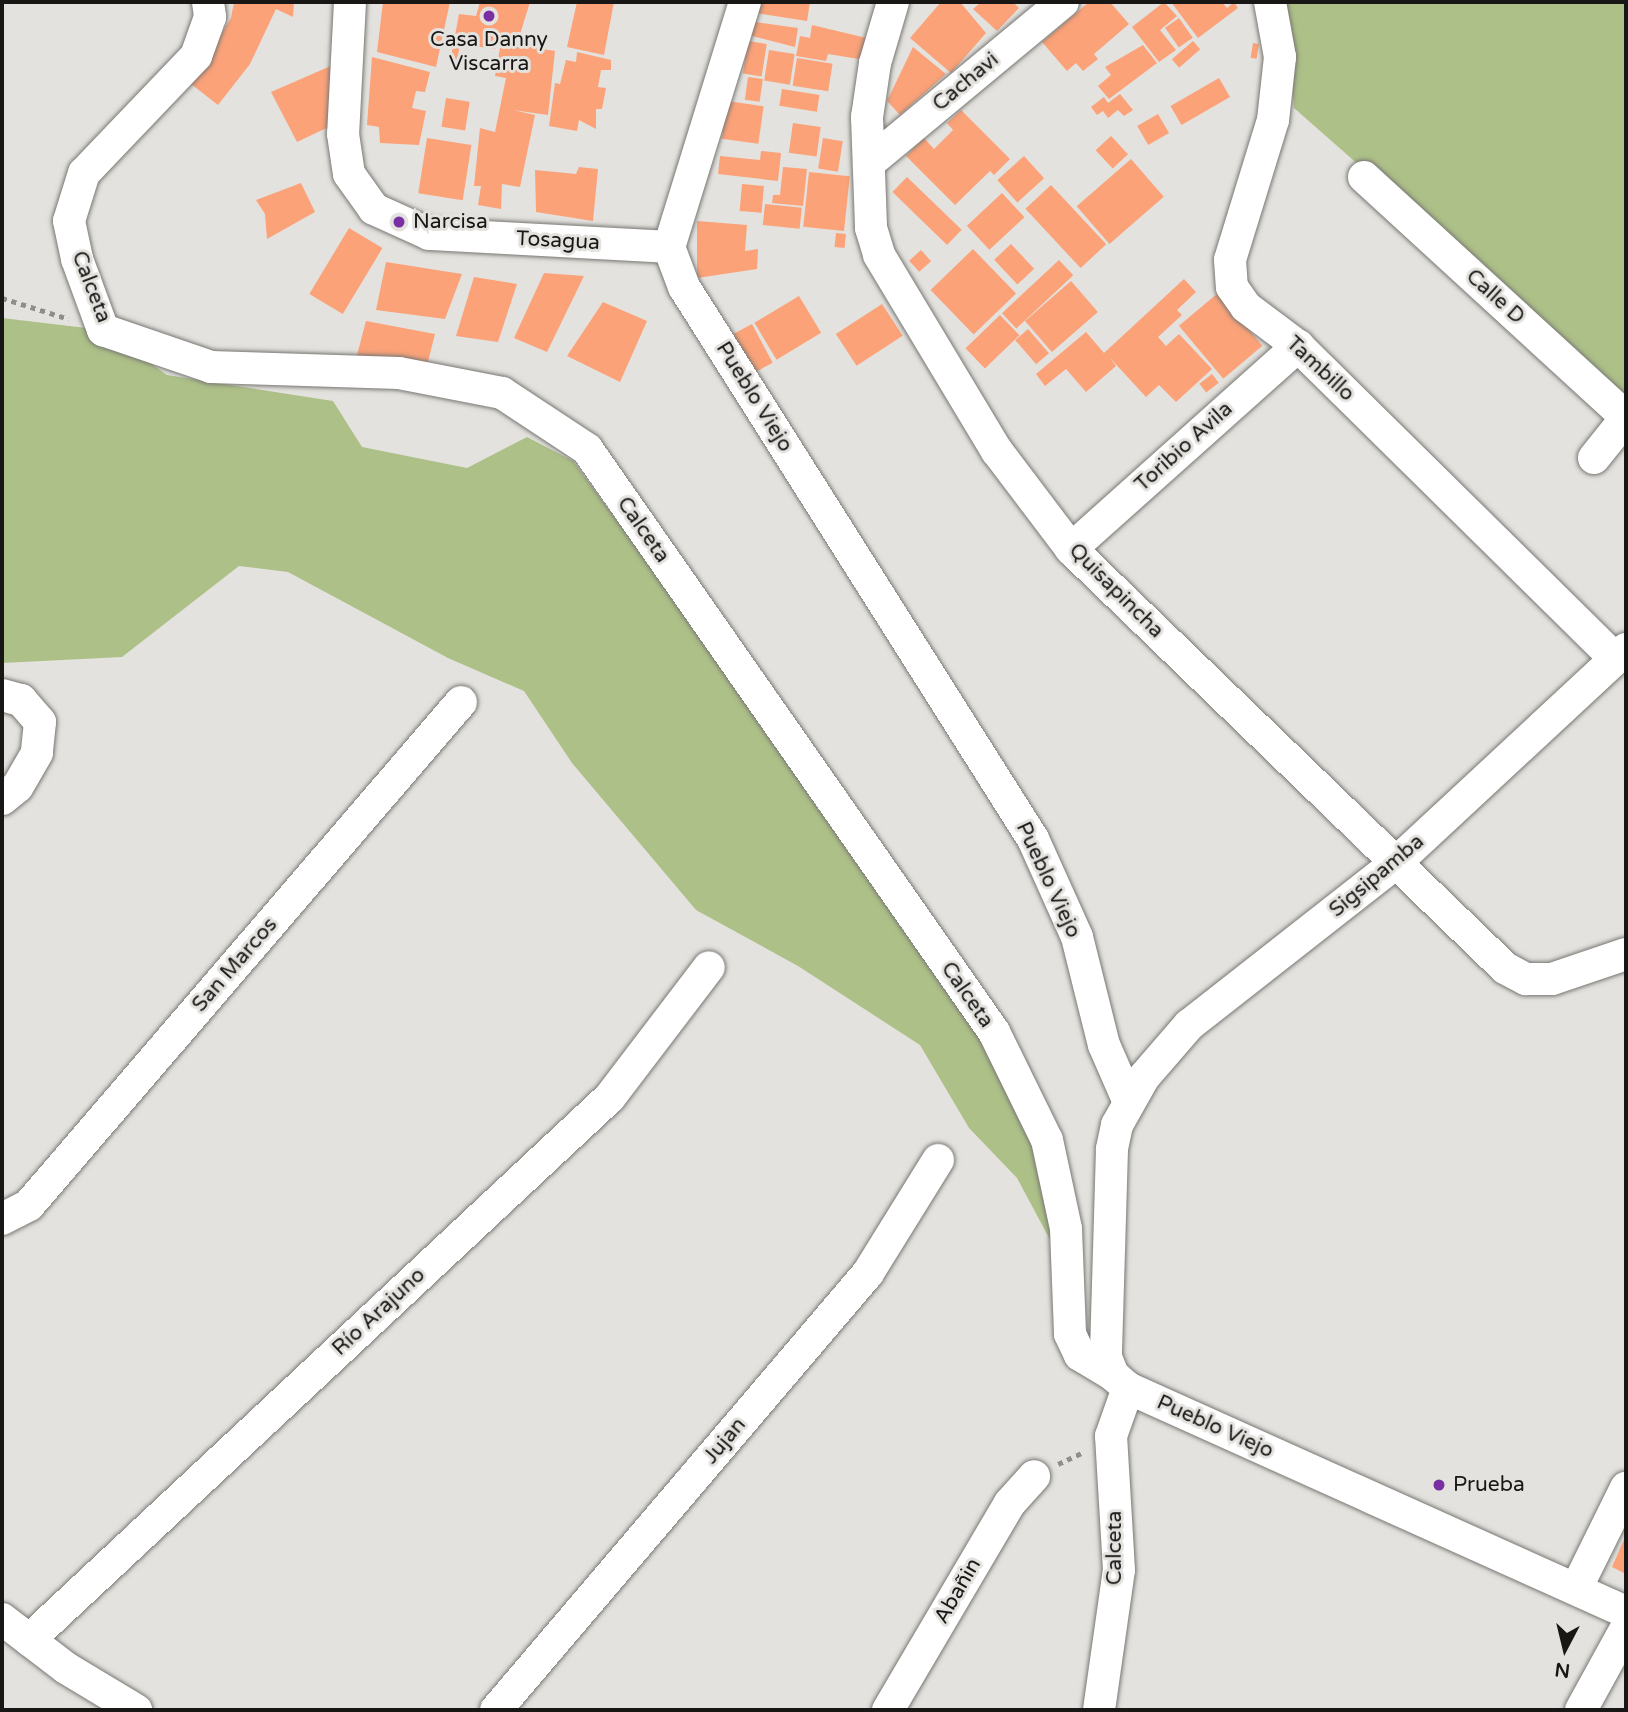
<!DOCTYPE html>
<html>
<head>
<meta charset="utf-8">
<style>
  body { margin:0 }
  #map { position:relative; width:1628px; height:1712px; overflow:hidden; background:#e4e2de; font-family:"Varela Round",sans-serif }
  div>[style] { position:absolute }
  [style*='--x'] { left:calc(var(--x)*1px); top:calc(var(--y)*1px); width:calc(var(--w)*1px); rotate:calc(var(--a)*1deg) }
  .green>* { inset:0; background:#adc088 }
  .building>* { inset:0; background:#fba279; transform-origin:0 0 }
  .path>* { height:4.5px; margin-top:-2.25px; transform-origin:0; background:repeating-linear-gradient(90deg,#908e8c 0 5px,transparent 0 10px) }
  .roads { filter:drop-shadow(0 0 2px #787773) drop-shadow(0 0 2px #787773) }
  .minor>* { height:32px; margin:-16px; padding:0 16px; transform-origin:16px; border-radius:16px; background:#fff }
  .dots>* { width:19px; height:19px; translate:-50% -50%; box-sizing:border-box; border:4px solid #e4e2de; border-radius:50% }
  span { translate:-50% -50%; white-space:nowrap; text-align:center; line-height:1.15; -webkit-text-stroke:6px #e4e2de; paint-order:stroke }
  .poi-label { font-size:21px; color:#181716 }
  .left { translate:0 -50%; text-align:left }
  .street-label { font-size:21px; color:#181716 }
  .frame { position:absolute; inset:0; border:4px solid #181716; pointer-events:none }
  .north { position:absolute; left:1530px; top:1614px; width:70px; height:70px; -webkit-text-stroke:5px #e4e2de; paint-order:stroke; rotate:187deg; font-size:19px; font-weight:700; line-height:28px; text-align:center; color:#181716 }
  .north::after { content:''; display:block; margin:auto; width:24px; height:32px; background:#181716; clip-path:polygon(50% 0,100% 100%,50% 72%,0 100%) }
</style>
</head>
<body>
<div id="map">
  <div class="green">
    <i style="clip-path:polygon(1285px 2px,1626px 2px,1626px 400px,1294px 108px)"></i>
    <i style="clip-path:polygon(2px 318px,103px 330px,167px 375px,333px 401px,362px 447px,467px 468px,527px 437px,573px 461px,959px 983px,1042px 1135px,1055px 1249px,1017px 1178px,969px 1128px,920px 1045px,798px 966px,696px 910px,572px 763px,524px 691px,448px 658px,288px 572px,239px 566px,122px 657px,2px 663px)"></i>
  </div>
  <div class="building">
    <i style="clip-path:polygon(234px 2px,294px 2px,293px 17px,276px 9px,250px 64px,218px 105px,191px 84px,231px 18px)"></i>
    <i style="clip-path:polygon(383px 2px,450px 2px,436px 67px,377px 52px)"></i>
    <i style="clip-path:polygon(480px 2px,530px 2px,518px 41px,497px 41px,495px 49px,460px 44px,457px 62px,450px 62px,459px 14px,476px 16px)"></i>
    <i style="clip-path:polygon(577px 2px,614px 2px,604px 55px,567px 47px)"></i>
    <i style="clip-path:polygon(738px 2px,810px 2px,807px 21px,736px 10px)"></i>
    <i style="clip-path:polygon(941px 2px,960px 2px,986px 33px,951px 73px,910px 38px)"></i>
    <i style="clip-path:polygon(981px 2px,1013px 2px,1019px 8px,997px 31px,973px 9px)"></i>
    <i style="clip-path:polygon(1089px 2px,1110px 2px,1129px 24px,1094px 54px,1098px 59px,1083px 71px,1076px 63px,1067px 71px,1042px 42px)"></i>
    <i style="clip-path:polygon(1164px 2px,1177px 16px,1160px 30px,1176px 50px,1159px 62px,1132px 27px)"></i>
    <i style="clip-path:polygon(1171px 2px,1222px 2px,1227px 8px,1234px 2px,1238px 8px,1198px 38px)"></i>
    <i style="left:1179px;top:18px;width:24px;height:17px;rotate:55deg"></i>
    <i style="clip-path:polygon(741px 20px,798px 28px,795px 47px,748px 35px)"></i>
    <i style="clip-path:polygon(812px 25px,875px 40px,871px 61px,828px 54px,826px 61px,796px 56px,800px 36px,810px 38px)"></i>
    <i style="left:748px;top:41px;width:19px;height:33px;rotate:9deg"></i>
    <i style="left:1193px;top:41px;width:11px;height:28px;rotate:49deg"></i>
    <i style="clip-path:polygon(501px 42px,555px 51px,548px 115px,513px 110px,535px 115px,520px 187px,502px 184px,501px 209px,478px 205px,481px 186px,474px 186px,480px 128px,495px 132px,506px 78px,495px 76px)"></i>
    <i style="left:1253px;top:43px;width:6px;height:15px;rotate:9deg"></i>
    <i style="clip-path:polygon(1143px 45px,1157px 63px,1109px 99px,1098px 86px,1111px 75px,1105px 67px)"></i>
    <i style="clip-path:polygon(913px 47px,946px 74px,900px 115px,887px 101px)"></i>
    <i style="left:769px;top:50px;width:26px;height:31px;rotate:9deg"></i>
    <i style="clip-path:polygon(577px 52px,611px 60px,611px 70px,601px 70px,598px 87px,606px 88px,602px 109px,596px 109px,596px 129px,579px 120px,577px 131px,549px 126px,555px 83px,560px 84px,566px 60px,576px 62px)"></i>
    <i style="clip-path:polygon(372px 57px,430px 72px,425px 92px,416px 91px,412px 108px,426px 111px,419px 145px,380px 143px,379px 127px,367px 125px)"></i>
    <i style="left:797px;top:58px;width:36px;height:28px;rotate:9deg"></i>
    <i style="clip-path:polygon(333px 65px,335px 124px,297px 142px,271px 92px)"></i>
    <i style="left:748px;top:77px;width:15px;height:23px;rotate:8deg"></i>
    <i style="left:1219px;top:78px;width:22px;height:56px;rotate:60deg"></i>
    <i style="left:782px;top:89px;width:38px;height:17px;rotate:9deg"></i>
    <i style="clip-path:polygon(1120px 94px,1133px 110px,1124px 116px,1118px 110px,1108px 118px,1103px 111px,1097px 115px,1091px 107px,1104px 97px,1108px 103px)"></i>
    <i style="left:446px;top:98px;width:24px;height:29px;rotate:9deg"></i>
    <i style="left:727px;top:101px;width:37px;height:38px;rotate:8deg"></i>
    <i style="clip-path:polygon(961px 110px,1010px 159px,994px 175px,990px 171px,955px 205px,906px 156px,924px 138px,934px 149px,953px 130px,947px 123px)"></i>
    <i style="left:1158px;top:114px;width:22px;height:24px;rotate:60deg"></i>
    <i style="left:793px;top:123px;width:28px;height:30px;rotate:8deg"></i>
    <i style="left:1111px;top:136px;width:25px;height:21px;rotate:47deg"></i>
    <i style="left:427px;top:138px;width:45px;height:56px;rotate:9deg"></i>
    <i style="left:823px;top:138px;width:20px;height:31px;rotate:9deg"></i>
    <i style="clip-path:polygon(761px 151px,781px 153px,778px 181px,718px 174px,720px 156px,760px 160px)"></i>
    <i style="left:1024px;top:156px;width:30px;height:36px;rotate:48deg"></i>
    <i style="left:1131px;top:159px;width:50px;height:72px;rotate:49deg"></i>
    <i style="clip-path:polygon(579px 167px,598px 169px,593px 221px,536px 212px,535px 170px,576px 174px)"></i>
    <i style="clip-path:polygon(783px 167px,807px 169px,803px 206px,772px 203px,773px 195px,780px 195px)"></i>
    <i style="left:809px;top:172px;width:41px;height:55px;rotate:6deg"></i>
    <i style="left:907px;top:177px;width:76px;height:21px;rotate:44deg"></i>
    <i style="clip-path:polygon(301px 183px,315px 212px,267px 239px,265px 214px,256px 200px)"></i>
    <i style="left:742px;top:184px;width:22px;height:27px;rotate:5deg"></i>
    <i style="left:1051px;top:185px;width:81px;height:35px;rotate:47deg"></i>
    <i style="left:1002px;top:193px;width:33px;height:48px;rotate:47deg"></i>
    <i style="left:765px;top:204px;width:37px;height:21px;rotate:6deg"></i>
    <i style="clip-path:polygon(697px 221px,747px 225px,745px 251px,758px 249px,757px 269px,697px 278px)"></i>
    <i style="left:349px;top:228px;width:39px;height:77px;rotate:31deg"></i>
    <i style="left:836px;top:233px;width:10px;height:14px;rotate:6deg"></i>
    <i style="left:1011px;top:244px;width:34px;height:23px;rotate:47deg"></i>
    <i style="left:973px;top:249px;width:62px;height:59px;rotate:46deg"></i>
    <i style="left:921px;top:250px;width:15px;height:16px;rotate:48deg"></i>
    <i style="left:1059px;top:260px;width:21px;height:78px;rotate:47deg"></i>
    <i style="clip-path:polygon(386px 262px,462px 274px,445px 319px,376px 310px)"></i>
    <i style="clip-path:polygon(544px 273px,584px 276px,547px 352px,514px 338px)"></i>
    <i style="clip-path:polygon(474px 277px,517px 284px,498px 342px,456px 336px)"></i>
    <i style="clip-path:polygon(1184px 279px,1196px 292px,1177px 310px,1182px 315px,1158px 337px,1166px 346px,1179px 334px,1212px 369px,1176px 402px,1159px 385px,1146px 397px,1110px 358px,1116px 366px,1086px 392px,1066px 369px,1045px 386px,1036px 374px,1086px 332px,1104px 353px)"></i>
    <i style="left:1071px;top:281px;width:41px;height:61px;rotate:49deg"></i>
    <i style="left:1218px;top:293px;width:69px;height:51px;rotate:50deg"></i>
    <i style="left:799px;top:296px;width:43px;height:52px;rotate:59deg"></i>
    <i style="clip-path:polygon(603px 302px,647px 321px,620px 382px,567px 356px)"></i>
    <i style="left:882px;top:304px;width:38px;height:55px;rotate:57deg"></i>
    <i style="left:1000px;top:315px;width:28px;height:48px;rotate:46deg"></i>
    <i style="clip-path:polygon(366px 321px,435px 334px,421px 389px,349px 385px)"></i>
    <i style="left:752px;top:324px;width:44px;height:35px;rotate:62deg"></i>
    <i style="left:1028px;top:329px;width:32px;height:17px;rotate:49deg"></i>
    <i style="left:1212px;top:374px;width:11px;height:16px;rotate:52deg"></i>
    <i style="clip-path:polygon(1626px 1535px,1626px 1574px,1612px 1567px)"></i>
  </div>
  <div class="path">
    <i style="--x:2;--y:298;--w:70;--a:17.4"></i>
    <i style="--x:1058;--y:1464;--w:26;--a:-25"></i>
  </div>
  <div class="roads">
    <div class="minor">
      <i style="--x:208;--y:2;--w:15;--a:82"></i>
      <i style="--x:210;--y:17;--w:41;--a:109.7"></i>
      <i style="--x:196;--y:56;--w:162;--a:133.7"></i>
      <i style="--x:84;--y:173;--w:50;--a:107.4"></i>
      <i style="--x:69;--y:221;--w:39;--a:78"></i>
      <i style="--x:77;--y:259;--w:76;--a:69.9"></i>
      <i style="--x:103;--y:330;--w:114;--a:18.9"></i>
      <i style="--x:211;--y:367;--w:188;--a:1.8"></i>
      <i style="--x:399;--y:373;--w:105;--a:11"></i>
      <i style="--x:502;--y:393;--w:102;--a:33.4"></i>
      <i style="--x:587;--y:449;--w:711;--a:55.08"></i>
      <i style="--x:994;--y:1032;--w:120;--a:63.9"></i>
      <i style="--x:1047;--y:1140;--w:91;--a:77.9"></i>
      <i style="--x:1066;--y:1229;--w:105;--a:87.8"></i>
      <i style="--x:1070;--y:1334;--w:23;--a:65"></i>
      <i style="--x:1080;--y:1355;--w:39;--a:31"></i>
      <i style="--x:350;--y:2;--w:132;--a:93"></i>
      <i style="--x:343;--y:134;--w:40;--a:81.5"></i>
      <i style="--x:349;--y:174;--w:43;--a:54.5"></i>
      <i style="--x:374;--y:209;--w:60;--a:24.4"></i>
      <i style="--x:429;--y:234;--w:240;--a:3.1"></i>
      <i style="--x:745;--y:2;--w:257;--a:107.2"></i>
      <i style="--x:669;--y:247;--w:43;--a:69.4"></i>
      <i style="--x:684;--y:287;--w:653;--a:57.7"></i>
      <i style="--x:1033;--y:839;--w:107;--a:65.8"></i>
      <i style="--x:1077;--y:937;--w:111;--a:76"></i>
      <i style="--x:1104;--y:1045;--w:60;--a:66.4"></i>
      <i style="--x:893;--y:2;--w:64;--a:106.4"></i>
      <i style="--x:875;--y:63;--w:55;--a:98.4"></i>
      <i style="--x:867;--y:117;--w:111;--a:87.9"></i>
      <i style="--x:871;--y:228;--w:28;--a:73"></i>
      <i style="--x:879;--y:255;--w:229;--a:59"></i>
      <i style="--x:997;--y:451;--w:123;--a:52.9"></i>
      <i style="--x:1071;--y:549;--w:603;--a:43.99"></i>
      <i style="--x:1505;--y:968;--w:24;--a:28"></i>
      <i style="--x:1526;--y:979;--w:26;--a:0"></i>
      <i style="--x:1552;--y:979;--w:78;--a:-18.7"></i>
      <i style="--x:1270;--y:2;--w:56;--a:79.7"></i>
      <i style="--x:1280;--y:57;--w:63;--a:96.3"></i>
      <i style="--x:1273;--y:120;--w:146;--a:107.1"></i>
      <i style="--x:1230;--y:260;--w:27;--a:86"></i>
      <i style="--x:1232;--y:287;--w:24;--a:55"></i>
      <i style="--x:1246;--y:307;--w:65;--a:36.9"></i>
      <i style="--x:1298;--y:346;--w:445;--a:44.6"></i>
      <i style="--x:869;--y:163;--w:252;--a:-39.7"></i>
      <i style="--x:1364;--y:177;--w:355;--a:42.5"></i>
      <i style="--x:1594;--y:458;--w:51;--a:-51.3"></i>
      <i style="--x:1071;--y:549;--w:305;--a:-41.8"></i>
      <i style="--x:1626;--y:649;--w:313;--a:137.1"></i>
      <i style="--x:1397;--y:862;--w:264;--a:141.9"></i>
      <i style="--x:1189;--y:1025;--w:69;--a:130.9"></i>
      <i style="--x:1144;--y:1077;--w:55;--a:119.4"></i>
      <i style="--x:1117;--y:1125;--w:25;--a:102"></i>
      <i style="--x:1112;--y:1149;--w:208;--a:91.7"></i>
      <i style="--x:1106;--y:1357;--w:19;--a:69"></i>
      <i style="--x:1113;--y:1375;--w:20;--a:41"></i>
      <i style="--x:1128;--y:1388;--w:546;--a:24.22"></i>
      <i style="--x:2;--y:695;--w:20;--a:15"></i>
      <i style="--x:21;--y:700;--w:29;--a:49"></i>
      <i style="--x:40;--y:722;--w:31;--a:96"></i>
      <i style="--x:37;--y:753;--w:39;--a:120"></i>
      <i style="--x:17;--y:787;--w:19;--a:141"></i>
      <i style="--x:2;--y:1219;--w:30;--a:-27"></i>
      <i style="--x:29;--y:1205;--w:663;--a:-49.34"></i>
      <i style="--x:1576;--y:1589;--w:113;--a:-63.7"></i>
      <i style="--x:2;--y:1619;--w:81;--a:37.4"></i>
      <i style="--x:66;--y:1668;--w:82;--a:31"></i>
      <i style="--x:29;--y:1640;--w:795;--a:-43.06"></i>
      <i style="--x:610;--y:1097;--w:163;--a:-52.7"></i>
      <i style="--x:496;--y:1710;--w:574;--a:-49.59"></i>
      <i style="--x:868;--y:1273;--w:133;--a:-58.2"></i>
      <i style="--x:888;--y:1710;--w:240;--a:-59.5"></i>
      <i style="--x:1010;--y:1503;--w:36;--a:-48"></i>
      <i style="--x:1099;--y:1710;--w:141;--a:-81.9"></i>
      <i style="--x:1119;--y:1570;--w:134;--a:-93.4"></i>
      <i style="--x:1111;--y:1436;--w:51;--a:-70.5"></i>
      <i style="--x:1581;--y:1710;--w:94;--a:-61.2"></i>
    </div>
  </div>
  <div class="dots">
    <i style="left:489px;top:16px;background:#7830a2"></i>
    <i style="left:399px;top:222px;background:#7830a2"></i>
    <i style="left:1439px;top:1485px;background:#7830a2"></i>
  </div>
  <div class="poi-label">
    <span style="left:489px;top:52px">Casa Danny<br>Viscarra</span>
    <span class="left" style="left:413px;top:222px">Narcisa</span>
    <span class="left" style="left:1453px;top:1485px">Prueba</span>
  </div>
  <div class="street-label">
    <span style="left:966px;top:82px;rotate:-40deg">Cachavi</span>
    <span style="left:558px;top:241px;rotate:3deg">Tosagua</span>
    <span style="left:91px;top:287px;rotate:69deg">Calceta</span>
    <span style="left:1495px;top:297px;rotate:42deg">Calle D</span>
    <span style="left:1320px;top:369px;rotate:43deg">Tambillo</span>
    <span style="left:754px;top:397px;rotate:58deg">Pueblo Viejo</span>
    <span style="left:1184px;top:447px;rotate:-42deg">Toribio Avila</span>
    <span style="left:643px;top:530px;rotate:55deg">Calceta</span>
    <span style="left:1116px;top:591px;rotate:45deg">Quisapincha</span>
    <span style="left:1377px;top:876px;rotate:-40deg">Sigsipamba</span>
    <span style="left:1048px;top:880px;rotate:65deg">Pueblo Viejo</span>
    <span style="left:235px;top:965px;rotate:-49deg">San Marcos</span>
    <span style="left:967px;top:995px;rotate:55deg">Calceta</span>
    <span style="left:379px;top:1312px;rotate:-43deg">Río Arajuno</span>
    <span style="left:1215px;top:1427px;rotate:24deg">Pueblo Viejo</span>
    <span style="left:725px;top:1441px;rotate:-50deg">Jujan</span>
    <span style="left:1115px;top:1548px;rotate:-90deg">Calceta</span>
    <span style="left:958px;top:1591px;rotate:-60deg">Abañin</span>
  </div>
  <div class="frame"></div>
  <div class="north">N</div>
</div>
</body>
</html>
